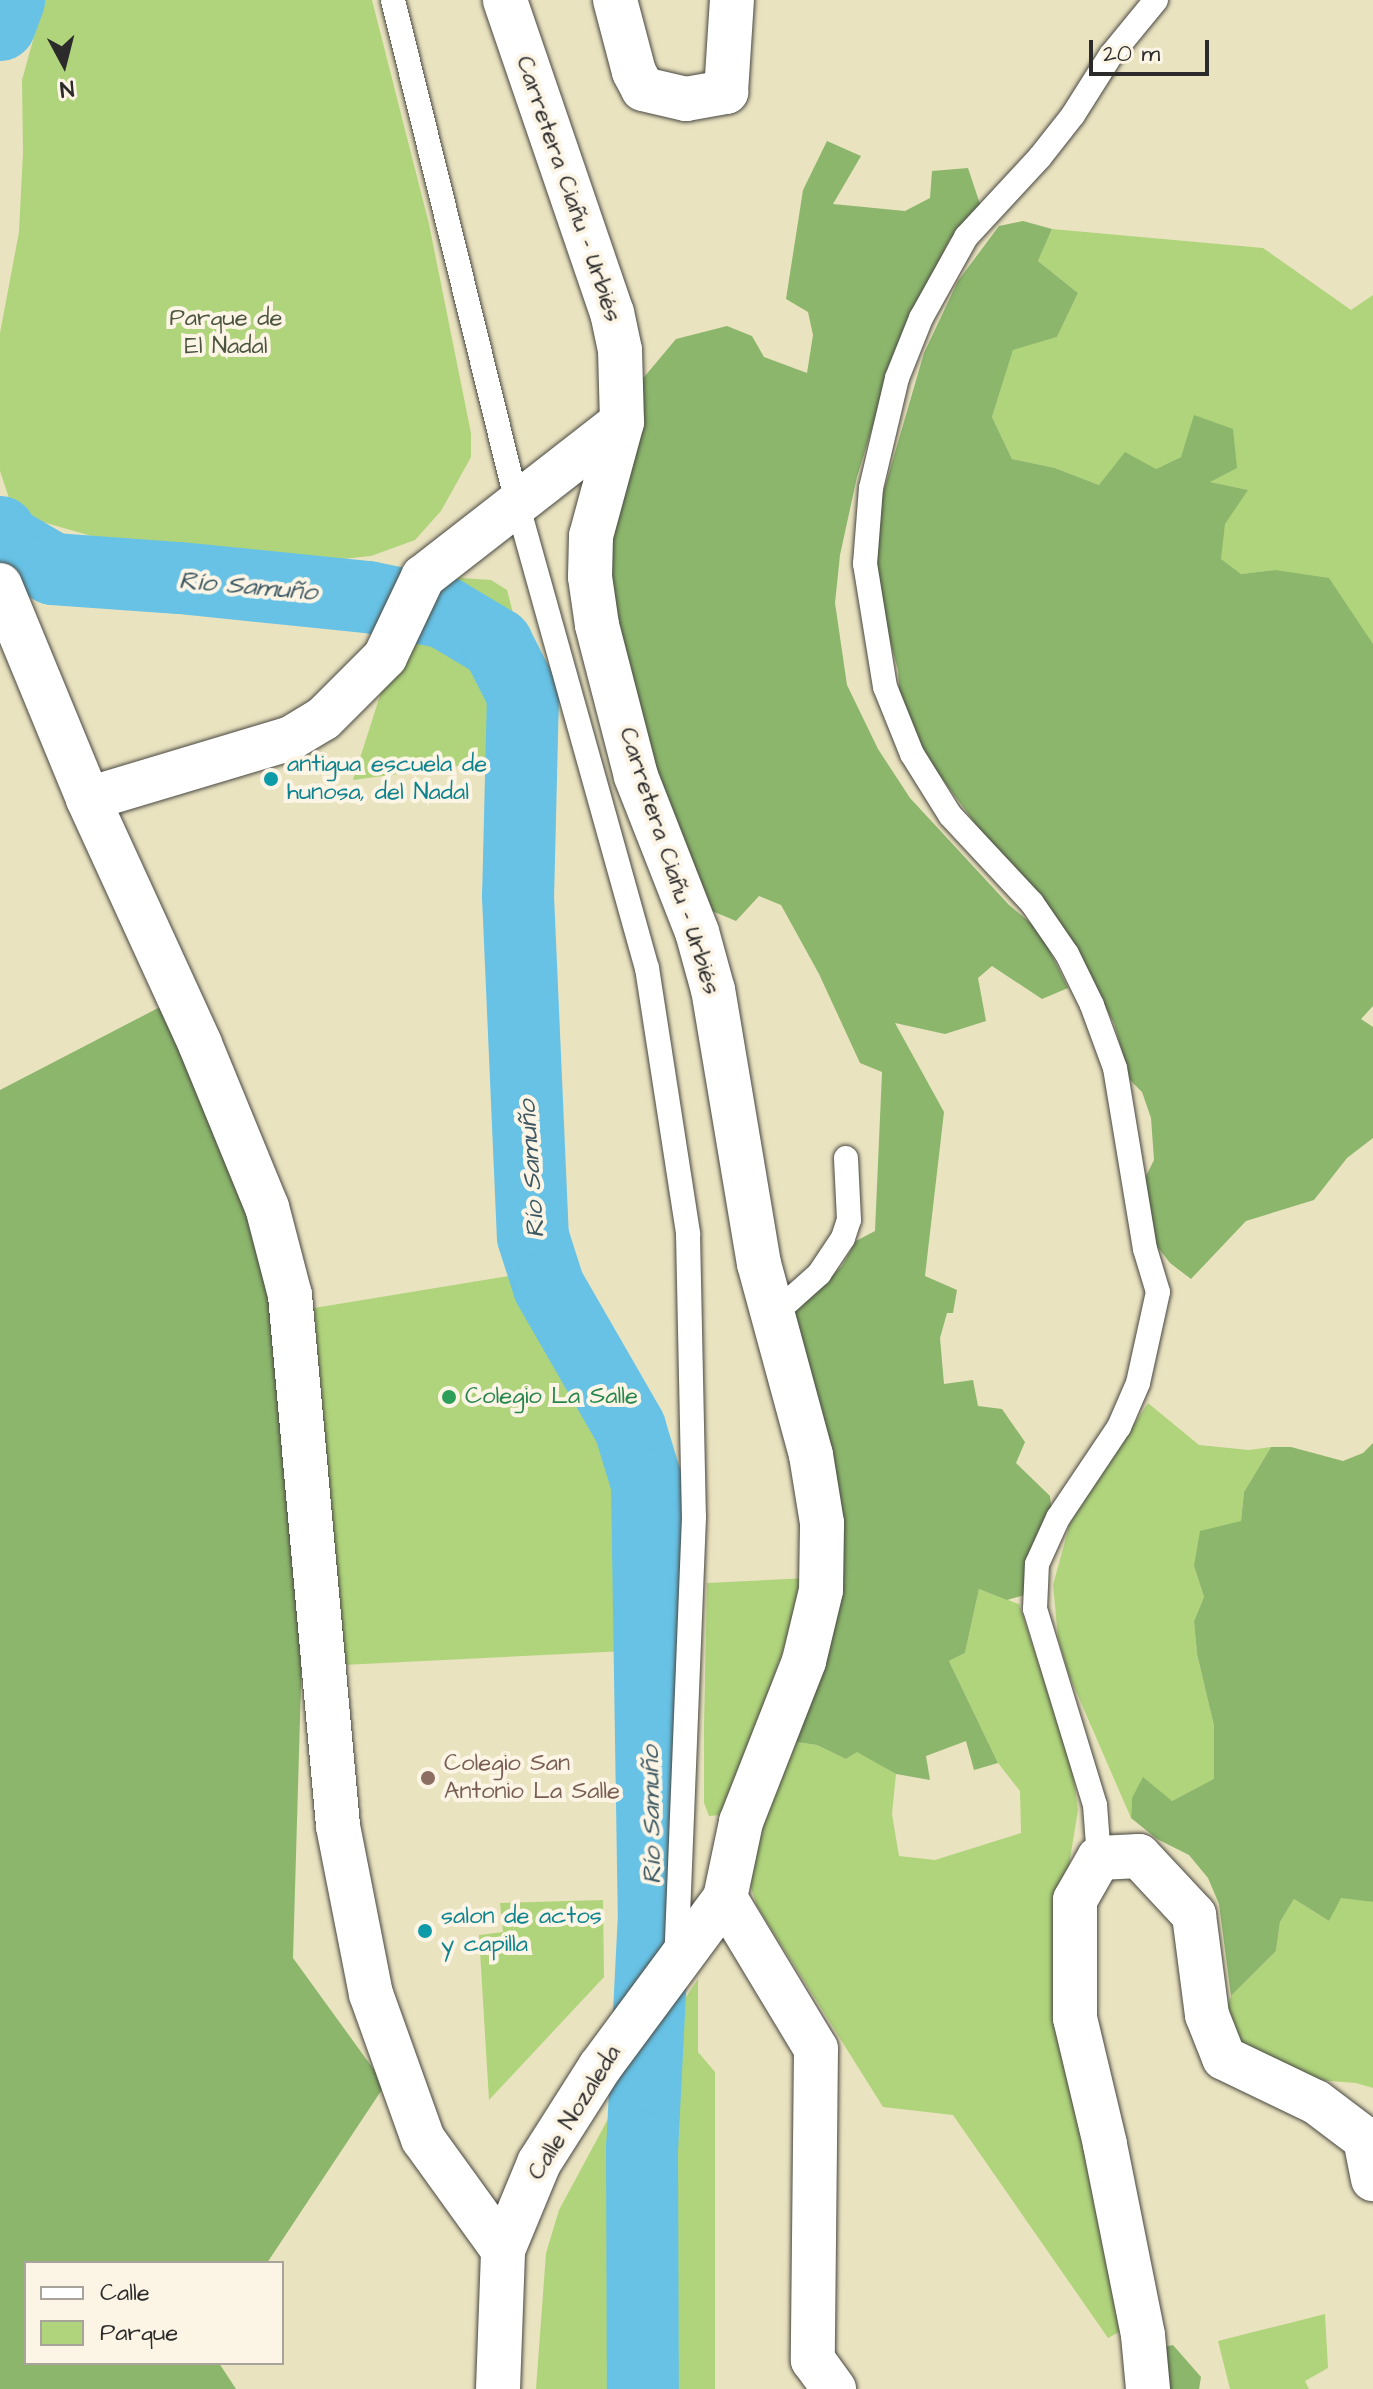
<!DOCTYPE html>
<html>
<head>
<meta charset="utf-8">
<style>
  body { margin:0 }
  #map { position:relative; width:1373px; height:2389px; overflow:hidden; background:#eae3c0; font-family:"Architects Daughter",sans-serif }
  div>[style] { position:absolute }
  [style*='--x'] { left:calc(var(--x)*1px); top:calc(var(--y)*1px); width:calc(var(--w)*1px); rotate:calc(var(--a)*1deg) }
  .green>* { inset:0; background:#b0d47c }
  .forest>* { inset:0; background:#8cb66c }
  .river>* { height:72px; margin:-36px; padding:0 36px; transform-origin:36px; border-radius:36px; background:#67c2e5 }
  .roads { filter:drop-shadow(0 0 2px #484741) drop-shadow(0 0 2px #484741) }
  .service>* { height:24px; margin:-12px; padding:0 12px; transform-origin:12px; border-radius:12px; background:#fff }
  .minor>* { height:44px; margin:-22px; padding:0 22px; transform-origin:22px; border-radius:22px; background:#fff }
  .tertiary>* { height:44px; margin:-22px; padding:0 22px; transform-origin:22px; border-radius:22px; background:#fff }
  .dots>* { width:22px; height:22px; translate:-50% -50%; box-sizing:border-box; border:4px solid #fcf5e5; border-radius:50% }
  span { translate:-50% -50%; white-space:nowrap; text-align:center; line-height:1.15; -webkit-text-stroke:8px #fcf5e5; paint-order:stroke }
  .street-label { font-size:24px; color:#2b2b2b }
  .park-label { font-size:24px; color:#4c553f }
  .culture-label { font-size:24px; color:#0d838f }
  .left { translate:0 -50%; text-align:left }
  .leisure-label { font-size:24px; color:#27864d }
  .education-label { font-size:24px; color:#785e54 }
  .water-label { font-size:26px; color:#3d5863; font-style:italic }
  .legend { position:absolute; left:24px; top:2261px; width:260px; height:104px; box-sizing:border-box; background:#fcf5e5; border:2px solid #a8a49b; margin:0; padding:10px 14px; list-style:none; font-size:24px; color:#2b2b2b }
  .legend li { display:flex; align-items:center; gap:16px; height:40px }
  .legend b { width:40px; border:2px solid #a8a49b }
  .north { position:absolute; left:24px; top:24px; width:80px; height:80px; -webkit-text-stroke:6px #fcf5e5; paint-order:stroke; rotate:173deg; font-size:22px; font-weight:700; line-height:32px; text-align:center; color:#2b2b2b }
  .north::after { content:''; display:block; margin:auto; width:28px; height:36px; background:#2b2b2b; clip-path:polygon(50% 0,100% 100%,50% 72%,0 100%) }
  .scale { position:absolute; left:1089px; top:40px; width:120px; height:36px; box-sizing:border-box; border:4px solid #2b2b2b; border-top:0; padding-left:10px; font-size:24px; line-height:28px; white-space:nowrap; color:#2b2b2b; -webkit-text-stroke:6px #fcf5e5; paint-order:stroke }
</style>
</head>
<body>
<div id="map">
  <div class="green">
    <i style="clip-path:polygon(44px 0,372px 0,429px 224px,471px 433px,471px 457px,460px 477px,441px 511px,415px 540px,371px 556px,314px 562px,238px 561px,95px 537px,32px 519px,10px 501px,0 471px,0 333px,19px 232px,23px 152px,22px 80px)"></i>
    <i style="clip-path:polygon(1052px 229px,1263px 248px,1351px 310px,1373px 295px,1373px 644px,1275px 570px,1241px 574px,1220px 559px,1224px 524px,1247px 490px,1209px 482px,1181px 457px,1156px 469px,1099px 485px,1055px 468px,1012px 459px,992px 417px,1013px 349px,1057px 337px,1078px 293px,1038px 261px)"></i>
    <i style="clip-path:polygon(448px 577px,491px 580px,507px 590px,513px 613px,511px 647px,488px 667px,511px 719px,511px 744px,503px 760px,353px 780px,384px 683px)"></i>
    <i style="clip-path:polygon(520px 1274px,533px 1313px,621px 1480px,626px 1651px,343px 1665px,314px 1308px)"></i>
    <i style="clip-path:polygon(1148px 1403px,1199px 1445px,1249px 1450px,1271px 1447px,1244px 1492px,1241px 1521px,1194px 1566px,1204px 1597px,1194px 1621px,1197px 1654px,1214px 1726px,1214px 1780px,1172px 1801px,1132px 1798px,1131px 1818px,1069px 1675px,1058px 1637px,1053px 1585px,1070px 1523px)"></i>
    <i style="clip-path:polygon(808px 1578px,752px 1740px,719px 1815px,709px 1816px,704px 1803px,704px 1727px,707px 1583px)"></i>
    <i style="clip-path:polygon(979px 1589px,1019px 1604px,1072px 1766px,1078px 1810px,1063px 1902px,1095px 2180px,1121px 2331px,1108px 2338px,953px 2115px,883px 2107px,757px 1906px,750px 1885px,750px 1865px,789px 1741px,817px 1745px,846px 1759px,857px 1751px,896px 1774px,892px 1814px,899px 1856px,935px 1860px,1021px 1833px,1020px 1791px,998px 1763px,949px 1661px,965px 1653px)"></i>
    <i style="clip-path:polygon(1340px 1897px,1373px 1902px,1373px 2088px,1356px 2083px,1317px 2080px,1244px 2056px,1223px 2019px,1231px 1996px,1276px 1951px,1280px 1922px,1294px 1899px,1329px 1921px)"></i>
    <i style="clip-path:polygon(603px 1900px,604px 1977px,489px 2100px,479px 1935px,503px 1932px,500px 1903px)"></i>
    <i style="clip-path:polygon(698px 1979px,698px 2052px,715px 2072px,715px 2389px,647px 2389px,647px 2056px)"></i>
    <i style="clip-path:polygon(623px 2091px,616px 2389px,536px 2389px,546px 2253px,559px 2210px)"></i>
    <i style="clip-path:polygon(1325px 2314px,1328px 2368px,1305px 2381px,1309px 2389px,1230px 2389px,1218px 2341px)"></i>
  </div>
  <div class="forest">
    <i style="clip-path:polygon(827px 141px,861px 156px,833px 204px,905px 211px,930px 198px,932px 171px,968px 168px,981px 207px,950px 239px,919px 300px,892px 363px,857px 477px,840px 555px,835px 603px,847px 685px,878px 749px,910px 798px,1009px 905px,1040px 931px,1068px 988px,1042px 999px,992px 966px,978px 978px,986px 1021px,945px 1034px,895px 1023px,944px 1112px,925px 1276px,957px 1290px,953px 1313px,947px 1313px,940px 1338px,944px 1384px,973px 1380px,978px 1406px,1002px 1409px,1025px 1442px,1016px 1463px,1050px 1496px,1052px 1516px,1031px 1593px,1007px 1600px,979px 1589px,965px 1653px,949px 1661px,998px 1763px,974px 1770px,966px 1741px,926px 1756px,930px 1780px,896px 1774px,857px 1752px,846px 1759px,817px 1745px,789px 1741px,838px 1610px,794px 1314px,842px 1266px,856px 1241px,875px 1231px,882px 1072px,860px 1063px,819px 974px,781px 905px,759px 896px,736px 921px,693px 903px,606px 598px,629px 395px,676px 339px,727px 326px,752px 336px,764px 357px,807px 373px,813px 335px,808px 312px,786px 299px,803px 190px)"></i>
    <i style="clip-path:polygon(1023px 221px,1052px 229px,1038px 261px,1078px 293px,1057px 337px,1013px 350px,992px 417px,1012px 459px,1055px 468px,1099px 485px,1125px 452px,1156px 469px,1181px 457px,1194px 415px,1233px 429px,1237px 468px,1210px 482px,1248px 490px,1225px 524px,1221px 559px,1241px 574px,1275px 570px,1329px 578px,1373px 644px,1373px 1006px,1361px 1019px,1373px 1027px,1373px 1138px,1347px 1158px,1314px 1200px,1246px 1221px,1191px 1279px,1170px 1263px,1156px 1245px,1145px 1178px,1154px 1160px,1151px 1118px,1142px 1092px,1130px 1080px,1114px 1023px,1090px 979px,921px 750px,900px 703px,898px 670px,866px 552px,924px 353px,958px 281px,999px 226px)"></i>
    <i style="clip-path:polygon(160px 1007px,217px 1105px,265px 1252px,304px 1582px,293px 1958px,385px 2085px,267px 2263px,26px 2263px,26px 2363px,219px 2363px,236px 2389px,0 2389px,0 1090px)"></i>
    <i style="clip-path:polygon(1373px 1443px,1373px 1902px,1341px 1898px,1329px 1921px,1294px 1899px,1280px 1922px,1276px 1951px,1231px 1996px,1219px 1904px,1208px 1878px,1189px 1855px,1157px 1839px,1131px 1818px,1132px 1798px,1143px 1777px,1172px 1801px,1214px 1779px,1214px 1726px,1197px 1654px,1194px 1621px,1204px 1597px,1194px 1566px,1200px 1531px,1241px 1521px,1244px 1492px,1271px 1447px,1291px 1447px,1343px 1461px,1363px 1453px)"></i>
    <i style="clip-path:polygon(1173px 2345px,1201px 2377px,1199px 2389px,1164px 2389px,1159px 2348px)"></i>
  </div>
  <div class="river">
    <i style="--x:0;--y:25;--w:27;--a:-70"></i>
    <i style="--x:0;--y:532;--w:9;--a:69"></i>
    <i style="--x:3;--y:540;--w:58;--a:30.1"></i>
    <i style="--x:53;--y:569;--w:127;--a:4.1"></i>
    <i style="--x:180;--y:578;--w:189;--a:5.8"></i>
    <i style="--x:368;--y:597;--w:79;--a:11.7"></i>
    <i style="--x:445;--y:613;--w:61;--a:30.8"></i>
    <i style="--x:497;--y:644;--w:57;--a:63"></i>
    <i style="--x:523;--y:695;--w:201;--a:91.4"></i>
    <i style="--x:518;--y:896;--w:341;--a:87.5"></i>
    <i style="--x:533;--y:1237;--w:52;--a:72.3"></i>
    <i style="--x:549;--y:1287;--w:163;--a:60.1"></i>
    <i style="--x:630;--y:1428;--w:59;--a:73.1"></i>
    <i style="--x:647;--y:1484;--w:430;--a:89.1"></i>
    <i style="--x:654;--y:1914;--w:233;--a:92.9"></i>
    <i style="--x:642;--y:2147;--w:242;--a:89.8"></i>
  </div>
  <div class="roads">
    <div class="service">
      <i style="--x:393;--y:0;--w:518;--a:76.15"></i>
      <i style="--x:517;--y:503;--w:483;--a:74.4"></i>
      <i style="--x:647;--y:968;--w:269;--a:81.2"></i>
      <i style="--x:688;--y:1234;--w:283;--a:88.8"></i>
      <i style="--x:694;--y:1517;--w:441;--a:92.3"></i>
      <i style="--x:773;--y:1315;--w:62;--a:-41.7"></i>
      <i style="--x:819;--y:1274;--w:43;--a:-56.3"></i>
      <i style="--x:843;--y:1238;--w:19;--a:-72"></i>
      <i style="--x:849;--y:1220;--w:62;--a:-92.8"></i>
      <i style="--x:1099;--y:1858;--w:53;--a:-94.3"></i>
      <i style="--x:1095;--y:1805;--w:205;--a:-107"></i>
      <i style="--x:1035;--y:1609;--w:45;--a:-87.5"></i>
      <i style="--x:1037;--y:1564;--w:51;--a:-65.5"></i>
      <i style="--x:1058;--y:1518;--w:110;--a:-56.2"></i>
      <i style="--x:1119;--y:1427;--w:48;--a:-66.6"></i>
      <i style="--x:1138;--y:1383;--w:93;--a:-77.6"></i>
      <i style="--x:1158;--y:1292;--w:45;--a:-106.8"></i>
      <i style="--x:1145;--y:1249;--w:183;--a:-99.4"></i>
      <i style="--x:1115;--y:1068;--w:67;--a:-110.1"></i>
      <i style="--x:1092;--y:1005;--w:57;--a:-116.1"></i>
      <i style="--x:1067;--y:954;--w:62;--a:-124.5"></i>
      <i style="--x:1032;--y:903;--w:120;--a:-133"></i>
      <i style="--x:950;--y:815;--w:72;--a:-121.9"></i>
      <i style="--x:912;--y:754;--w:72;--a:-111.9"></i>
      <i style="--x:885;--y:687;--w:125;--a:-99.2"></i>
      <i style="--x:865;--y:564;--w:76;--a:-85.5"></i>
      <i style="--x:871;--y:488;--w:113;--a:-76.7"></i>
      <i style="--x:897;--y:378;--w:65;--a:-68.2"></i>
      <i style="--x:921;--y:318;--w:93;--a:-60.9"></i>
      <i style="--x:966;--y:237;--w:109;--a:-47.2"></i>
      <i style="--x:1040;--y:157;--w:53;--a:-51.8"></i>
      <i style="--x:1073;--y:115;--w:71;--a:-57.7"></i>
      <i style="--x:1111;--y:55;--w:71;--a:-50.7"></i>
    </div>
    <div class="minor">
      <i style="--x:615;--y:0;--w:74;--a:75.2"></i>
      <i style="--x:634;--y:72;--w:19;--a:62"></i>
      <i style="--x:643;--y:89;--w:44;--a:13.1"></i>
      <i style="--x:686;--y:99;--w:41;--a:-9.9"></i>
      <i style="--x:726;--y:92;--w:92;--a:-86.3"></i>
      <i style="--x:0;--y:585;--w:231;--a:67.6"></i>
      <i style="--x:88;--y:799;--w:269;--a:65.4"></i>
      <i style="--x:200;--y:1044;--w:176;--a:67.7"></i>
      <i style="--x:267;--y:1207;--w:91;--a:75.4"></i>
      <i style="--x:290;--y:1295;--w:533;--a:84.83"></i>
      <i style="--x:338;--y:1826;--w:171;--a:78.9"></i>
      <i style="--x:371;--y:1994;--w:154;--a:70.3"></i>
      <i style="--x:423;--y:2139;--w:137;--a:54.2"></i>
      <i style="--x:88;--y:799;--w:212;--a:-16.7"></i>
      <i style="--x:291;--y:738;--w:37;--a:-31"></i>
      <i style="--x:323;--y:719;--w:88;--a:-45"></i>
      <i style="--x:385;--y:657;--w:89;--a:-64.6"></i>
      <i style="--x:423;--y:577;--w:252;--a:-37.9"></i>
      <i style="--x:725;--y:1898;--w:176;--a:58.9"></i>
      <i style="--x:816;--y:2049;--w:311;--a:90.6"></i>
      <i style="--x:813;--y:2360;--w:36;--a:54"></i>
    </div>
    <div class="tertiary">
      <i style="--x:498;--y:2389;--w:139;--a:-87.9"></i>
      <i style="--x:503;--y:2250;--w:94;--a:-67.5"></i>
      <i style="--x:539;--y:2163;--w:114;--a:-57.6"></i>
      <i style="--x:600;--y:2067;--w:210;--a:-53.5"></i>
      <i style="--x:725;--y:1898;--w:78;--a:-78.1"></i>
      <i style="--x:741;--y:1822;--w:173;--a:-68.6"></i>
      <i style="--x:804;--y:1661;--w:73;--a:-76.5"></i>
      <i style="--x:821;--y:1590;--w:67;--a:-89.1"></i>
      <i style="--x:822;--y:1523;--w:69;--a:-99.2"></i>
      <i style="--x:811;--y:1455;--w:198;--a:-105.2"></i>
      <i style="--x:759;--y:1264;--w:278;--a:-99.5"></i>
      <i style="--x:713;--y:990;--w:60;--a:-105.4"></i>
      <i style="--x:697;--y:932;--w:168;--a:-111.4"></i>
      <i style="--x:636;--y:776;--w:156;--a:-104.5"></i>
      <i style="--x:597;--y:625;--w:49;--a:-98.3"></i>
      <i style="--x:590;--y:577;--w:41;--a:-88.6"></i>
      <i style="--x:591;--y:536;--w:118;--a:-74.8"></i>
      <i style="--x:622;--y:422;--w:72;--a:-91.6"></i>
      <i style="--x:620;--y:350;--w:38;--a:-102"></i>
      <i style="--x:612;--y:313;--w:331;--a:-108.9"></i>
      <i style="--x:1148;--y:2389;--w:54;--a:-95.3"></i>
      <i style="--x:1143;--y:2335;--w:195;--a:-101.3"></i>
      <i style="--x:1105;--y:2144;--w:130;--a:-103.4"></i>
      <i style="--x:1075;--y:2018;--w:118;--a:-90"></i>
      <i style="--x:1075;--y:1900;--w:48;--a:-60.3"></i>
      <i style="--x:1099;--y:1858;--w:40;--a:-2.9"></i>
      <i style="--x:1139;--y:1856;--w:81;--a:47"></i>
      <i style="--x:1194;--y:1915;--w:101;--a:82.6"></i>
      <i style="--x:1207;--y:2015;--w:46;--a:68.4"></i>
      <i style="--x:1224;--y:2058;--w:102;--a:25.6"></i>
      <i style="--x:1316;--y:2102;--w:61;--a:37.1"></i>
      <i style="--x:1365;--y:2139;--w:41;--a:78.7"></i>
    </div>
  </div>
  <div class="dots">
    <i style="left:271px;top:779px;background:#0f9aa8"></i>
    <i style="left:449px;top:1397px;background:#2e9e5b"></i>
    <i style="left:428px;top:1778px;background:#8d6e63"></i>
    <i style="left:425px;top:1931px;background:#0f9aa8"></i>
  </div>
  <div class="street-label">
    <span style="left:568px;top:189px;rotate:71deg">Carretera Ciañu - Urbiés</span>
    <span style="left:669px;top:861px;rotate:72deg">Carretera Ciañu - Urbiés</span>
    <span style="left:575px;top:2113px;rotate:-58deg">Calle Nozaleda</span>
  </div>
  <div class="park-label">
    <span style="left:226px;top:333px">Parque de<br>El Nadal</span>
  </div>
  <div class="culture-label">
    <span class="left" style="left:287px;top:779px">antigua escuela de<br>hunosa, del Nadal</span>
    <span class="left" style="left:441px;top:1931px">salon de actos<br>y capilla</span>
  </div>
  <div class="leisure-label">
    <span class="left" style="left:465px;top:1397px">Colegio La Salle</span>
  </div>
  <div class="education-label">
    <span class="left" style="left:444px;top:1778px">Colegio San<br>Antonio La Salle</span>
  </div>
  <div class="water-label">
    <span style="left:248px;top:587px;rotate:5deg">Río Samuño</span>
    <span style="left:532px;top:1169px;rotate:-94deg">Río Samuño</span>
    <span style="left:652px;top:1815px;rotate:-91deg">Río Samuño</span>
  </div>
  <ul class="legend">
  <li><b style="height:10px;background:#fff"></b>Calle</li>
  <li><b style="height:22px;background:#b0d47c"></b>Parque</li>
  </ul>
  <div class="north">N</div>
  <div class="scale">20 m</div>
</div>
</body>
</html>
